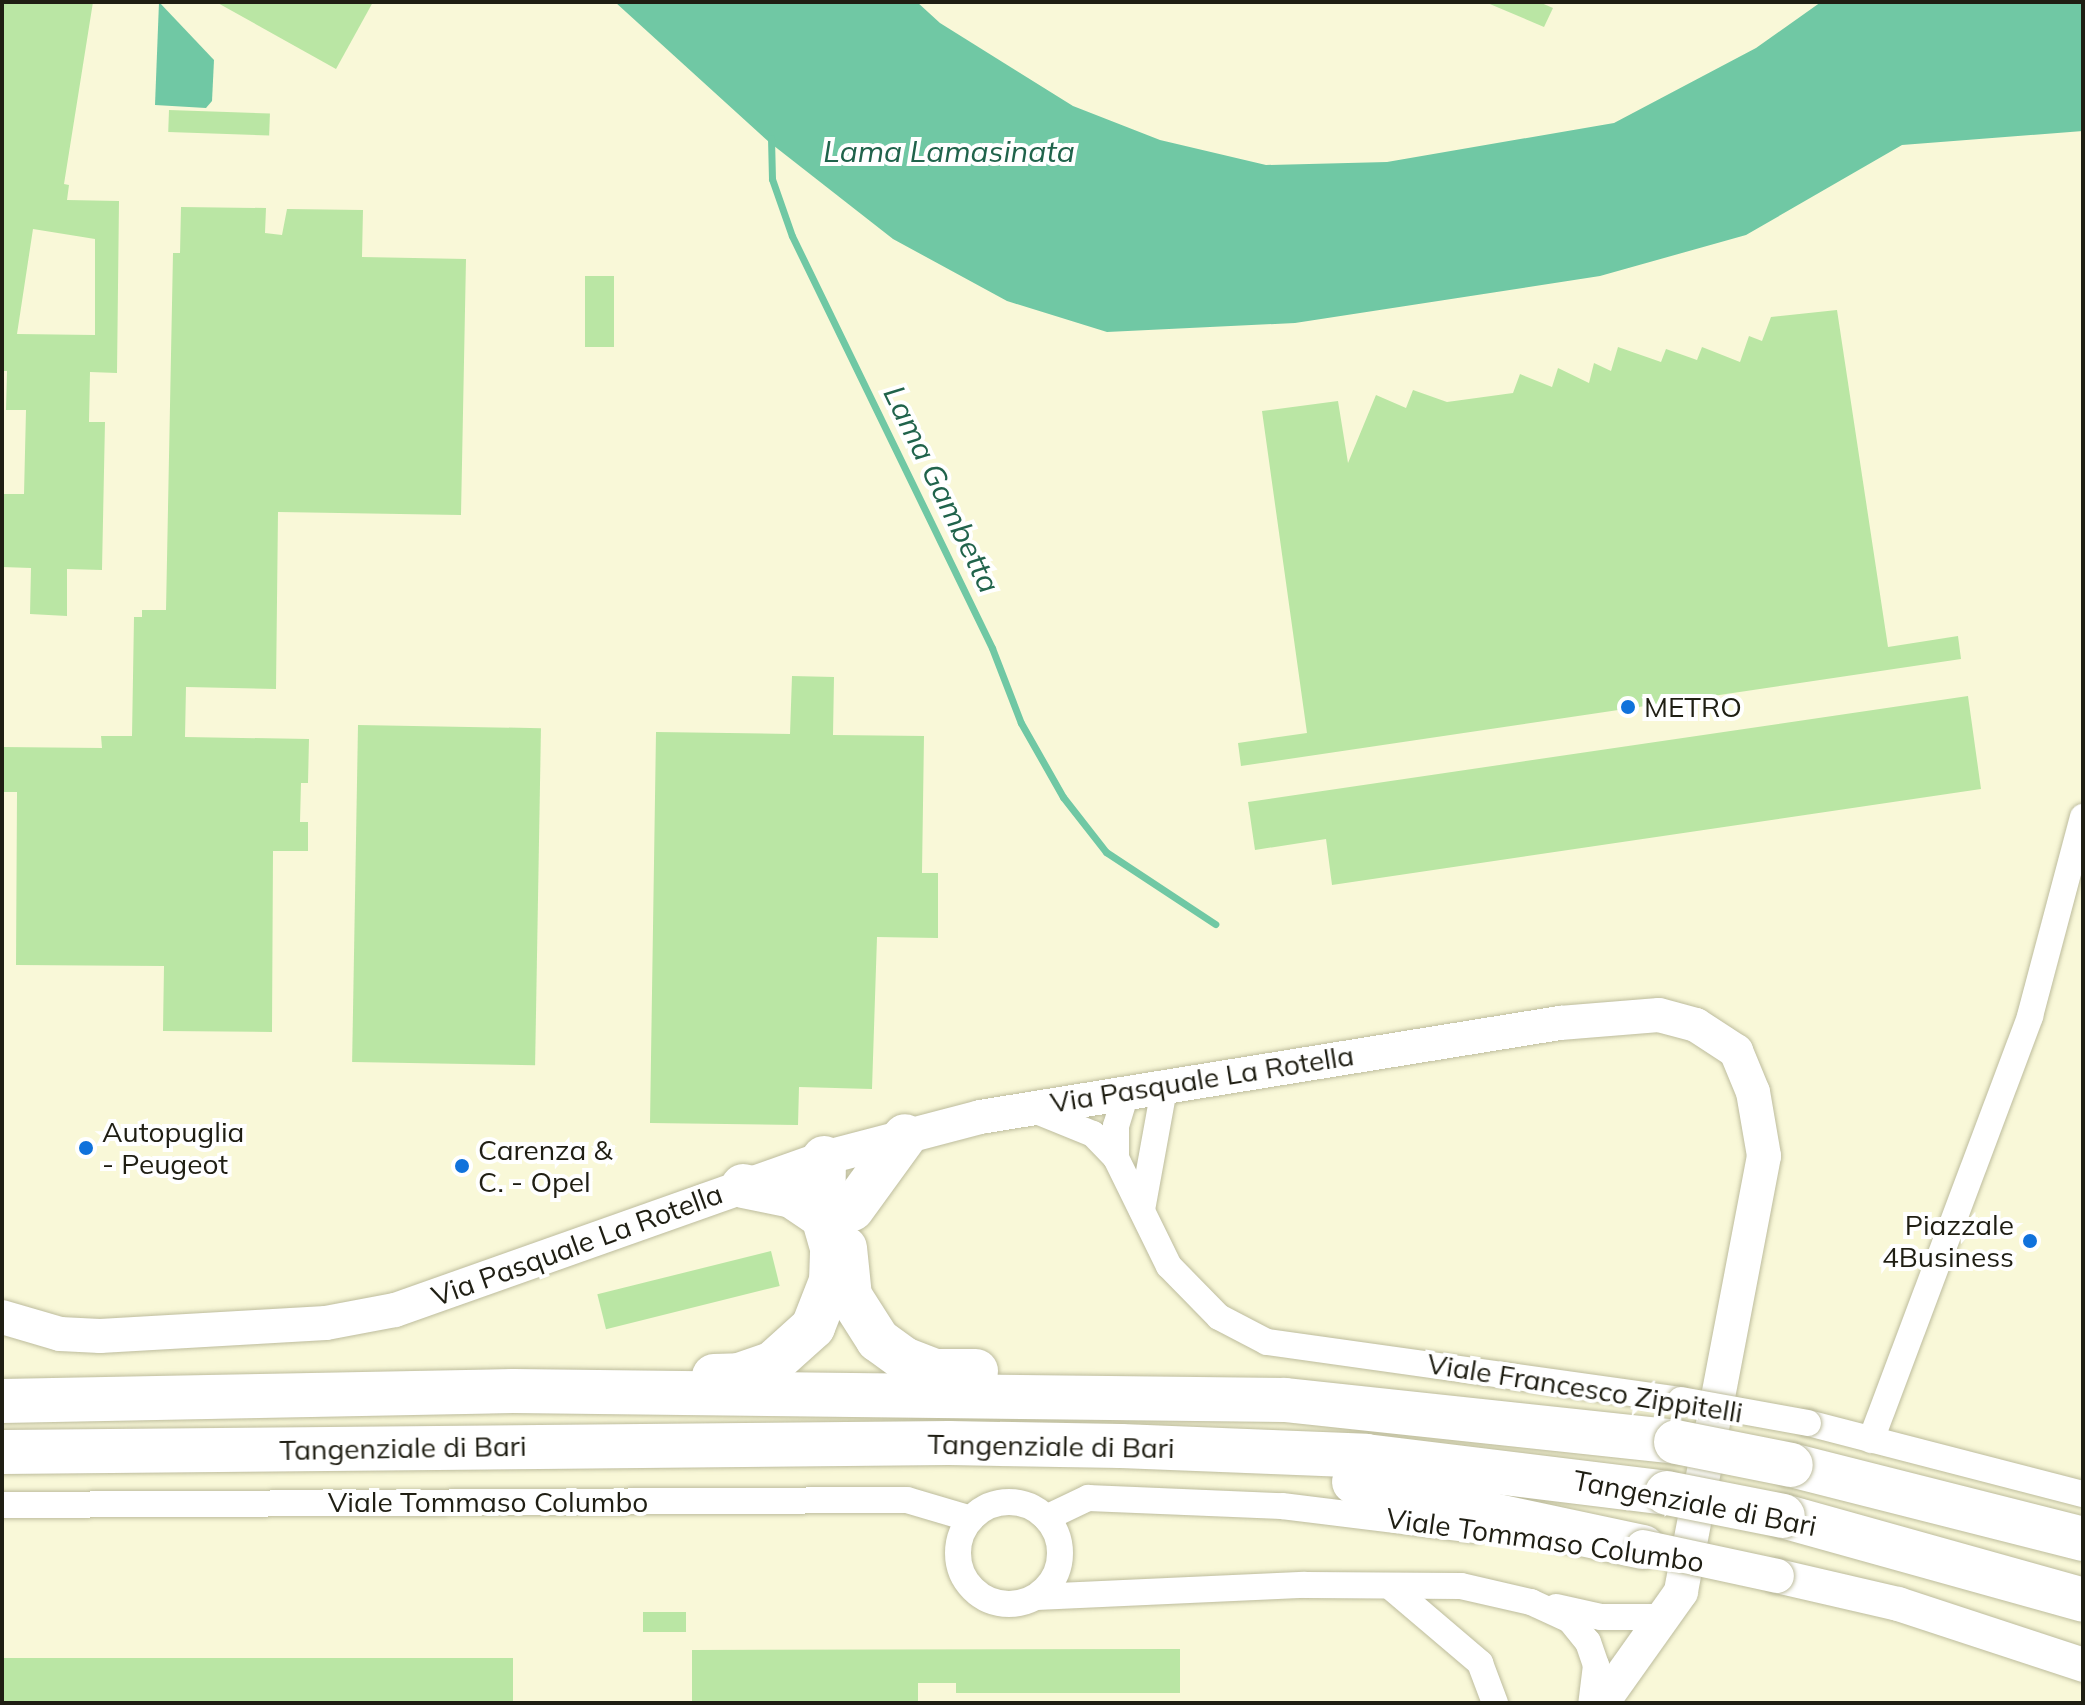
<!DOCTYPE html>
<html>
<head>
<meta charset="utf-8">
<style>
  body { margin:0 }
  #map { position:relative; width:2085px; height:1705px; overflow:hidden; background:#f9f8d8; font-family:Mulish,sans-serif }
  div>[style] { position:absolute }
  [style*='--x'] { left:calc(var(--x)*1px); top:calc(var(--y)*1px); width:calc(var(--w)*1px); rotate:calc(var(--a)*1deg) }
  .water>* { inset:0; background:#70c8a4 }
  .stream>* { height:7px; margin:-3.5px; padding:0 3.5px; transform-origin:3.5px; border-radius:3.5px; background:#70c8a4 }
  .building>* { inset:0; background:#bae6a4; transform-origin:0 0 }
  .roads { filter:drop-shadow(0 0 2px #bdbc9d) drop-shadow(0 0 2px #bdbc9d) }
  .minor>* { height:26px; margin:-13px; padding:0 13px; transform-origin:13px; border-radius:13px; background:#fff }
  .minor>.ring { margin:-13px; padding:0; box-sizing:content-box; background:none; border:26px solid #fff; border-radius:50% }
  .tertiary>* { height:34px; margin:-17px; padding:0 17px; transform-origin:17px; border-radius:17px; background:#fff }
  .trunk>* { height:44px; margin:-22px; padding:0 22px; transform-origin:22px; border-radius:22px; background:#fff }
  .bridges { filter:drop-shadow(0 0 2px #bdbc9d) drop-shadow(0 0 2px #bdbc9d) }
  .minor-bridge>* { height:26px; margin:-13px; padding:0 13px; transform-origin:13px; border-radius:13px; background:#fff }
  .tertiary-bridge>* { height:34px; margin:-17px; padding:0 17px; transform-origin:17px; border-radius:17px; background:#fff }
  .trunk-bridge>* { height:44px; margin:-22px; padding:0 22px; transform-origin:22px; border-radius:22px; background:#fff }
  .dots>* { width:22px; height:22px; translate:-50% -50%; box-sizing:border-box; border:4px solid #fff; border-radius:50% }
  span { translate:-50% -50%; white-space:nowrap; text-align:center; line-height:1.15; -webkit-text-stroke:8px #fff; paint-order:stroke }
  .poi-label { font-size:28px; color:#1f1e13 }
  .left { translate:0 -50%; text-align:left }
  .right { translate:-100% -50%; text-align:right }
  .street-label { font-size:28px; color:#1f1e13 }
  .water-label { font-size:30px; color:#20634b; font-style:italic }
  .frame { position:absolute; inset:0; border:4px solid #1f1e13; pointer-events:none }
</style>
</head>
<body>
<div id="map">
  <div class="water">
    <i style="clip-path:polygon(159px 2px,214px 60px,212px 101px,206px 108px,155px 105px)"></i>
    <i style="clip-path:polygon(615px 2px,917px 2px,940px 23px,1073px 106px,1160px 140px,1266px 165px,1387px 162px,1614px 123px,1756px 48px,1821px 2px,2083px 2px,2083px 131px,1902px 145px,1746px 235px,1600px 276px,1295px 323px,1107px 332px,1007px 301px,893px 239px,769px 142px)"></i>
  </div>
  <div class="stream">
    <i style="--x:771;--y:138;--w:41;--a:88.6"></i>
    <i style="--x:772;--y:179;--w:60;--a:70.7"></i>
    <i style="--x:792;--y:236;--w:458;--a:64.1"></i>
    <i style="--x:992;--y:648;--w:80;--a:68.9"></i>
    <i style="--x:1021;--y:723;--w:85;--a:60.4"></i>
    <i style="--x:1063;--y:797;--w:70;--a:52"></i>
    <i style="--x:1106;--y:852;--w:131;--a:33.4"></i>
  </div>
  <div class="building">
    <i style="clip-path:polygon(evenodd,2px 2px,93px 2px,64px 184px,69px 185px,67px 200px,119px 201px,117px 373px,90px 372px,89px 422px,105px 422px,102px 570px,67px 569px,67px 616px,30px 614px,31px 568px,2px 567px,2px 494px,24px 494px,26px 410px,6px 410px,7px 371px,2px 371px,2px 2px,33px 229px,95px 239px,95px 335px,17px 334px,33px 229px)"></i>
    <i style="clip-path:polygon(216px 2px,373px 2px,336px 69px)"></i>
    <i style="clip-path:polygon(1485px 2px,1539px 2px,1553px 8px,1544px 27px)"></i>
    <i style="left:169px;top:110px;width:101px;height:22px;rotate:2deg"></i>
    <i style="clip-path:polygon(181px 207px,266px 208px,265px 233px,282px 235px,287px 209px,363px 210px,362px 257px,466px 259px,461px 515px,278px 512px,276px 689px,186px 687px,185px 737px,309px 739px,308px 783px,301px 783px,300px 822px,308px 822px,308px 851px,273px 851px,272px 1032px,163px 1031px,164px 966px,16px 965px,17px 792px,2px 792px,2px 747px,102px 748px,101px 736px,132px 736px,134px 617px,142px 617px,142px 610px,166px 610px,173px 253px,180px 253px)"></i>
    <i style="left:585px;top:276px;width:29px;height:71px"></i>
    <i style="clip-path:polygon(1837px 310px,1888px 647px,1958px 636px,1961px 659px,1241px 766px,1238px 743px,1307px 733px,1262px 411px,1338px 401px,1348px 463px,1376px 395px,1406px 408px,1413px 390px,1447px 402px,1513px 393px,1520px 374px,1552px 387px,1558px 368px,1589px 383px,1594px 363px,1611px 371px,1618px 347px,1661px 362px,1666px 349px,1697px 360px,1702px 347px,1740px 362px,1749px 336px,1762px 341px,1771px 317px)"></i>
    <i style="clip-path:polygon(792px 676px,834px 677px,833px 735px,924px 736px,922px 873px,938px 873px,938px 938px,877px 937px,872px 1089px,799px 1087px,798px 1125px,650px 1123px,656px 732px,790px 734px)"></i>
    <i style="clip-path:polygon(1968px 696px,1981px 789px,1332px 885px,1326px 839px,1255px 850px,1248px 802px)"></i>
    <i style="left:358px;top:725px;width:183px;height:337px;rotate:1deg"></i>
    <i style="left:771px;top:1251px;width:36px;height:179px;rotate:76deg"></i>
    <i style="left:643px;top:1612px;width:43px;height:20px"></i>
    <i style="clip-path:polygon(1180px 1649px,1180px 1693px,956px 1693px,956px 1683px,918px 1683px,918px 1703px,692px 1703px,692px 1650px)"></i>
    <i style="left:513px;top:1658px;width:45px;height:511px;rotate:90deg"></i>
  </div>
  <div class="roads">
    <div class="minor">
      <i style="--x:1127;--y:1090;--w:38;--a:107"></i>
      <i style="--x:1116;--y:1126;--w:32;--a:90"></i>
      <i style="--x:1116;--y:1158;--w:120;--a:63.9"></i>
      <i style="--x:1169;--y:1266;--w:71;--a:45.6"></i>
      <i style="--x:1219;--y:1317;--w:54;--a:27.5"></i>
      <i style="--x:1267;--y:1342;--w:418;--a:8"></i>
      <i style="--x:1029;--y:1108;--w:69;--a:22.1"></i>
      <i style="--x:1093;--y:1134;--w:33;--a:46"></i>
      <i style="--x:1142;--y:1210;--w:129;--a:-79.7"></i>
      <i style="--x:1808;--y:1423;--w:284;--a:14.5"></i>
      <i style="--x:1871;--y:1440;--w:453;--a:-69.4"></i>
      <i style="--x:2030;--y:1016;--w:206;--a:-75.1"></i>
      <i class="ring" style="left:958px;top:1502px;width:76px;height:76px"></i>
      <i style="--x:2;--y:1505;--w:905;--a:-0.32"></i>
      <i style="--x:907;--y:1500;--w:67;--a:16.5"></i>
      <i style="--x:1046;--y:1518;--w:47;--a:-25.5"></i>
      <i style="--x:1088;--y:1498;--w:194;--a:2.4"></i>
      <i style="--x:1282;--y:1506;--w:195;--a:7.1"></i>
      <i style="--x:1392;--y:1588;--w:116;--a:40.4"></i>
      <i style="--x:1480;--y:1663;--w:43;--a:69.4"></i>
      <i style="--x:1036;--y:1597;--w:269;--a:-2.6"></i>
      <i style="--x:1305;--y:1585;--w:156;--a:0.4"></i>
      <i style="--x:1461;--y:1586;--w:72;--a:12.9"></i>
      <i style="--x:1531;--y:1602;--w:43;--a:24.8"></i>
      <i style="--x:1570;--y:1620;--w:28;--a:51"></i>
      <i style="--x:1588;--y:1642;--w:24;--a:71"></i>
      <i style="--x:1596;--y:1665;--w:38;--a:97"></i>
      <i style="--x:1556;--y:1607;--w:46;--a:12.5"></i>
      <i style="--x:1601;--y:1617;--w:66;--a:0"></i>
    </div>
    <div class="tertiary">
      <i style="--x:2;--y:1317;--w:60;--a:16.3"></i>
      <i style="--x:60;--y:1334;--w:40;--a:2.9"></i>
      <i style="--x:100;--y:1336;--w:226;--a:-3.3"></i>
      <i style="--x:326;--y:1323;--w:70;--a:-10.7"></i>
      <i style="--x:395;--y:1310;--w:455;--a:-19.5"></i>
      <i style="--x:824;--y:1158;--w:161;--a:-14.7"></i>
      <i style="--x:980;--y:1117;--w:588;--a:-9.21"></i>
      <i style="--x:1560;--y:1023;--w:99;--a:-4.6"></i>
      <i style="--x:1659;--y:1015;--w:38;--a:15"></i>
      <i style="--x:1696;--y:1025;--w:48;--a:33"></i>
      <i style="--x:1736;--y:1051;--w:44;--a:67.5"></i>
      <i style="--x:1753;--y:1092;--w:65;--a:80.2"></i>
      <i style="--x:1764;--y:1156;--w:444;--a:100.8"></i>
      <i style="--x:1681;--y:1592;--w:136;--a:125.4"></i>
      <i style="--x:1777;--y:1576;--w:124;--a:13"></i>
      <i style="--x:1898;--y:1604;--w:195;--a:18.2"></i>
    </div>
    <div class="trunk">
      <i style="--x:743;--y:1186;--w:50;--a:11.5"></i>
      <i style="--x:792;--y:1196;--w:37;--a:34"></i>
      <i style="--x:852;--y:1209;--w:90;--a:-54"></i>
      <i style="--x:845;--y:1248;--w:48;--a:84.1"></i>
      <i style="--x:850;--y:1296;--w:52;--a:57.5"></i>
      <i style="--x:878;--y:1340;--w:32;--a:36"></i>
      <i style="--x:904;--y:1359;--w:34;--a:21"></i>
      <i style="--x:936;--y:1371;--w:40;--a:0"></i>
      <i style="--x:714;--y:1376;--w:25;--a:-2"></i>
      <i style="--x:739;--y:1375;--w:36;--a:-19"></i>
      <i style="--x:773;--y:1363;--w:54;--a:-42"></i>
      <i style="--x:813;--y:1327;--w:49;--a:-68.6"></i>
      <i style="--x:831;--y:1281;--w:33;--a:-88"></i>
      <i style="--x:832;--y:1248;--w:32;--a:-106"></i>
      <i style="--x:823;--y:1217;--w:59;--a:-89"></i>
      <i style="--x:2;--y:1401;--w:511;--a:-1.12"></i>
      <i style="--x:513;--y:1391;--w:772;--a:0.67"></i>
      <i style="--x:1285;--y:1400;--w:393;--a:6.1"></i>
      <i style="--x:2;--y:1452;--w:947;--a:-0.54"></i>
      <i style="--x:949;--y:1443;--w:172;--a:1"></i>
      <i style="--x:1121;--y:1446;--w:245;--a:2.3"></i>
      <i style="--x:1366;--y:1456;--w:303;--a:7"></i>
      <i style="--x:1791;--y:1465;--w:301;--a:14.2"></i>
      <i style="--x:1354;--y:1482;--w:51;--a:7.8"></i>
      <i style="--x:1405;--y:1489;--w:53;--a:19.8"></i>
      <i style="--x:1455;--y:1507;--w:192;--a:12"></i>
      <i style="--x:1783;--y:1516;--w:312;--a:15.6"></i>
    </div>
  </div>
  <div class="bridges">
    <div class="minor-bridge">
      <i style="--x:1681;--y:1400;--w:129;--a:10.3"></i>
    </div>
    <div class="tertiary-bridge">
      <i style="--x:1643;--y:1547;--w:137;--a:12.2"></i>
    </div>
    <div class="trunk-bridge">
      <i style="--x:1676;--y:1442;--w:117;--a:11.3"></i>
      <i style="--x:1667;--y:1493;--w:118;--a:11.2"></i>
    </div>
  </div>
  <div class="dots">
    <i style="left:1628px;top:707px;background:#1072db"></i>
    <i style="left:86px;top:1148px;background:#1072db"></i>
    <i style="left:462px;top:1166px;background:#1072db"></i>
    <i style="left:2030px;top:1241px;background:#1072db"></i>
  </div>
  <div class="poi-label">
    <span class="left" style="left:1644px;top:707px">METRO</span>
    <span class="left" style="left:102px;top:1148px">Autopuglia<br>- Peugeot</span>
    <span class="left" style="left:478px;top:1166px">Carenza &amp;<br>C. - Opel</span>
    <span class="right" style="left:2014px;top:1241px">Piazzale<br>4Business</span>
  </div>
  <div class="street-label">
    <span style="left:1202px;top:1079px;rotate:-9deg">Via Pasquale La Rotella</span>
    <span style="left:577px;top:1245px;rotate:-20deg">Via Pasquale La Rotella</span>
    <span style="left:1585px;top:1388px;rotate:9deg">Viale Francesco Zippitelli</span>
    <span style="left:1051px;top:1446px;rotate:1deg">Tangenziale di Bari</span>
    <span style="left:403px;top:1448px;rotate:-1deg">Tangenziale di Bari</span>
    <span style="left:488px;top:1502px">Viale Tommaso Columbo</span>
    <span style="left:1695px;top:1503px;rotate:11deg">Tangenziale di Bari</span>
    <span style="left:1545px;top:1540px;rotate:8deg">Viale Tommaso Columbo</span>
  </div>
  <div class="water-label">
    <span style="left:949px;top:151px">Lama Lamasinata</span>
    <span style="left:942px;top:489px;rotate:64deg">Lama Gambetta</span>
  </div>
  <div class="frame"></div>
</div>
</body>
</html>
